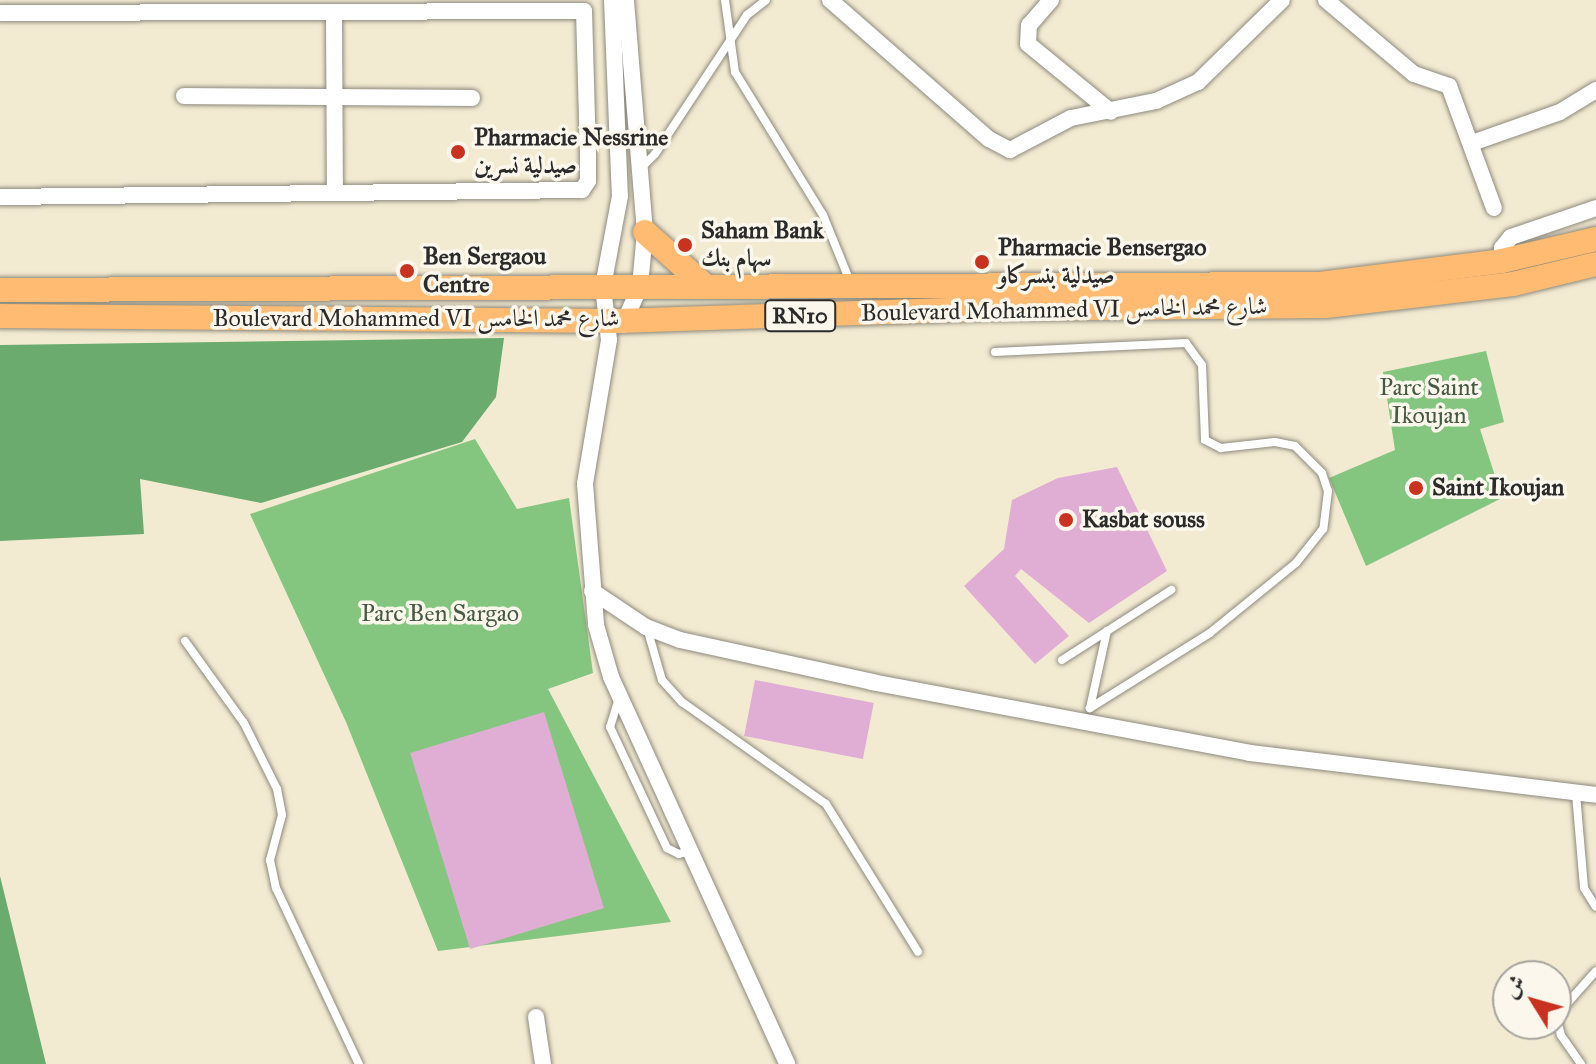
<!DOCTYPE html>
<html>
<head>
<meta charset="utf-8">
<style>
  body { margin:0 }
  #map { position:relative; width:1596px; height:1064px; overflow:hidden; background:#f2ead1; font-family:"IM FELL Great Primer",Amiri,serif }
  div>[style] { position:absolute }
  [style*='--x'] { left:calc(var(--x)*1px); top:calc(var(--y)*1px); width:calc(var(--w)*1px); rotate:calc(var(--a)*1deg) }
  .green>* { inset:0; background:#84c67f }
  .forest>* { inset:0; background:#6bab6e }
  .building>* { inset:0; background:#e0aed5; transform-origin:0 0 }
  .roads { filter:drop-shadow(0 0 2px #8e8a7e) drop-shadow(0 0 2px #8e8a7e) }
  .lane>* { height:8px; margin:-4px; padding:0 4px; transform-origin:4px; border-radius:4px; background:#fff }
  .street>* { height:16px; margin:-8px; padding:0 8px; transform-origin:8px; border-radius:8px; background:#fff }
  .primary>* { height:24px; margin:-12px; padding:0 12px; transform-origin:12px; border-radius:12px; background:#febb71 }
  .dots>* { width:22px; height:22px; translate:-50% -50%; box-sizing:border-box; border:4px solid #fbf7ec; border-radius:50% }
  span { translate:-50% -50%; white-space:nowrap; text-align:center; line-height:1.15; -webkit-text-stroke:7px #fbf7ec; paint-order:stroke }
  .shield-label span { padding:2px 6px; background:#fbf7ec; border:2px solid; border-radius:6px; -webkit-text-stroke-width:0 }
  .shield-label { font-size:22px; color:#2b2b2b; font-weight:700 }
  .poi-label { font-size:24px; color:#2b2b2b; font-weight:700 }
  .left { translate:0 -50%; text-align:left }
  .street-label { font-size:24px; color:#2b2b2b }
  .park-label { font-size:24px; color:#465a44 }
  .north { position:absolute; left:1492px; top:960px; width:80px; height:80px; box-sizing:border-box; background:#fbf7ec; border:2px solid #a8a59f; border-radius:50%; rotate:307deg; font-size:22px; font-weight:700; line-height:32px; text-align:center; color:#2b2b2b }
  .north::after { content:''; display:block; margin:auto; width:28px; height:36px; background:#c8321e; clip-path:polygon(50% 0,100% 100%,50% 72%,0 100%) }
</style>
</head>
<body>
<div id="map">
  <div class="green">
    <i style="clip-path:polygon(1486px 351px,1504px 422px,1480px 429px,1502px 498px,1366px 566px,1329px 478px,1395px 450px,1383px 372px)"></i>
    <i style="clip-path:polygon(475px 439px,517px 509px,569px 498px,593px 673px,548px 689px,671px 922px,438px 951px,346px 722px,250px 514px)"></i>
  </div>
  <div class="forest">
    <i style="clip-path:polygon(504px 338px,496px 397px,462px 442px,261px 503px,140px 479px,144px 534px,0 541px,0 345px)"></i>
    <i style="clip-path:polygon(0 876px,46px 1064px,0 1064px)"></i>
  </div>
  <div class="building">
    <i style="clip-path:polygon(1117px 467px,1167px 571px,1089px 623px,1021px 569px,1015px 576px,1069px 636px,1035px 664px,964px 586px,1004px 549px,1012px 500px,1058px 478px)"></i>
    <i style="left:755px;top:680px;width:121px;height:57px;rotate:11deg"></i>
    <i style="left:544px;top:712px;width:205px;height:140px;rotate:73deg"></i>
  </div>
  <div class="roads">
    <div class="lane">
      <i style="--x:725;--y:0;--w:73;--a:82.1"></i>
      <i style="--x:735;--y:72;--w:168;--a:58.4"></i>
      <i style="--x:823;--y:215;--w:74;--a:67.9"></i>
      <i style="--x:640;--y:169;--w:21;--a:-45"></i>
      <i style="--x:655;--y:154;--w:167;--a:-56.5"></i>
      <i style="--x:747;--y:15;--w:24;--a:-38"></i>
      <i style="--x:995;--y:352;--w:191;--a:-2.7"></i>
      <i style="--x:1186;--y:343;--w:27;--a:54"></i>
      <i style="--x:1202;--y:365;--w:75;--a:87.7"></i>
      <i style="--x:1205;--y:440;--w:18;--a:27"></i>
      <i style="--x:1221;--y:448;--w:54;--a:-6.3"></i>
      <i style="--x:1275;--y:442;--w:20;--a:11"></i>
      <i style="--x:1295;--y:446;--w:38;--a:45"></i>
      <i style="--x:1322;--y:473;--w:19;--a:72"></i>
      <i style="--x:1328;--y:491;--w:38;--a:97"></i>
      <i style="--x:1323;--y:529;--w:43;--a:128.5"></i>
      <i style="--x:1296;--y:563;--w:111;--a:140.9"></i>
      <i style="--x:1210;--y:633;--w:142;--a:148"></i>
      <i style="--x:647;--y:628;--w:54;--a:73.9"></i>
      <i style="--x:662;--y:680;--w:30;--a:48"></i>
      <i style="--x:682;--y:702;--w:176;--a:35.3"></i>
      <i style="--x:826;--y:804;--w:174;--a:58.1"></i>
      <i style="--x:185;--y:641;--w:101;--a:54.3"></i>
      <i style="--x:244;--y:723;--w:74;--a:63.4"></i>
      <i style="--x:277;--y:789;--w:26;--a:79"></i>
      <i style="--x:282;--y:815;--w:47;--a:104.9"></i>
      <i style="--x:270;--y:860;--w:29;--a:78"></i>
      <i style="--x:276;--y:888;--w:195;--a:64.8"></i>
      <i style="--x:1062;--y:660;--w:130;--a:-32.7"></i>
      <i style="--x:619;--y:698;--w:30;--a:107"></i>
      <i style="--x:610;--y:727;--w:134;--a:64.8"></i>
      <i style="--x:667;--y:848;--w:13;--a:27"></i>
      <i style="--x:679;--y:854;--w:11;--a:-15"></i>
      <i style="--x:1090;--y:708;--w:79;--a:-77.6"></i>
      <i style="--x:1576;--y:794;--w:94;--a:85.1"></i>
      <i style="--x:1584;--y:888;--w:22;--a:58"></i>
      <i style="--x:1581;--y:1064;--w:35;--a:-125"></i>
      <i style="--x:1561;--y:1035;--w:20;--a:-105"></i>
      <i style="--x:1556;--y:1016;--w:60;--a:-48.4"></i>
    </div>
    <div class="street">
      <i style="--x:612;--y:0;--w:196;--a:87.7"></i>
      <i style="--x:620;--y:196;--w:92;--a:100.7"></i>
      <i style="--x:603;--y:286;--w:54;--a:83.7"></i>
      <i style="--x:609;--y:340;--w:146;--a:99.5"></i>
      <i style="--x:585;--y:484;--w:141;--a:85.5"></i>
      <i style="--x:596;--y:625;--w:54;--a:73.9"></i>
      <i style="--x:611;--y:677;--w:425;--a:65.5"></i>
      <i style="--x:830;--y:0;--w:211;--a:41.2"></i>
      <i style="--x:989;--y:139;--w:24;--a:28"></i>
      <i style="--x:1010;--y:150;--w:69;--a:-27.7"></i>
      <i style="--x:1071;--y:118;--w:87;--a:-11.3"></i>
      <i style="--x:1156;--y:101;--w:46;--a:-24.3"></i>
      <i style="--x:1198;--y:82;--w:117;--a:-44.3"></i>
      <i style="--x:1051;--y:0;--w:33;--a:131"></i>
      <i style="--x:1029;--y:25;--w:19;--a:93"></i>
      <i style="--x:1028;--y:44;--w:107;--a:39.3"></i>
      <i style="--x:1326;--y:0;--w:115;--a:40.1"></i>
      <i style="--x:1414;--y:74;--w:37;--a:19"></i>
      <i style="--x:1449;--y:86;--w:130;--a:69.8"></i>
      <i style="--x:0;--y:13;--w:584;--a:-0.2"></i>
      <i style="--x:584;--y:11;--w:147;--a:88.4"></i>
      <i style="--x:588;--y:158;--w:23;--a:90"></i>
      <i style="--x:588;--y:181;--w:11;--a:124"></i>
      <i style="--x:582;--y:190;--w:582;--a:179.31"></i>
      <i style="--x:334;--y:15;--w:178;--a:89.7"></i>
      <i style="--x:184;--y:96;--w:288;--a:0.4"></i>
      <i style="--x:1472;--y:143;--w:93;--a:-19.4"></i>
      <i style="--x:1560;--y:112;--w:42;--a:-31.4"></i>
      <i style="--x:1502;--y:261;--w:13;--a:-90"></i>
      <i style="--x:1502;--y:248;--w:14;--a:-51"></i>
      <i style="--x:1511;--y:237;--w:90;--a:-18.8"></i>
      <i style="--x:623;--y:325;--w:43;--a:-66.4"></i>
      <i style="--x:640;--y:286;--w:54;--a:-84.7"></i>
      <i style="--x:645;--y:232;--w:233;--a:-94.7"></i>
      <i style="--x:592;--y:591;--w:65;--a:33.7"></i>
      <i style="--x:646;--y:627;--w:36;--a:21"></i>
      <i style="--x:680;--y:640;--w:197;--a:12.3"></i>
      <i style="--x:872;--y:682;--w:385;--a:10.6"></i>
      <i style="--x:1250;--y:753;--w:349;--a:6.9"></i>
      <i style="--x:536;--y:1017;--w:48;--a:81.5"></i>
    </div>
    <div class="primary">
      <i style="--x:645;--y:232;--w:79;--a:41.9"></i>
      <i style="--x:0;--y:290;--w:1320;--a:-0.26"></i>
      <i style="--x:1320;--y:284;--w:183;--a:-7.2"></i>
      <i style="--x:1502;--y:261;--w:97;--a:-13.2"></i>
      <i style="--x:0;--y:316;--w:618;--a:0.46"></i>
      <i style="--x:618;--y:321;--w:360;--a:-1.9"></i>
      <i style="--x:978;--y:309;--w:348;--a:-0.5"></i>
      <i style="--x:1326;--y:306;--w:188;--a:-6.7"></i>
      <i style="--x:1513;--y:284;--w:85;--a:-13.5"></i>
    </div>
  </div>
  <div class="dots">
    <i style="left:458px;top:152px;background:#c8321e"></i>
    <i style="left:685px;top:245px;background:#c8321e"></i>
    <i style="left:982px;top:262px;background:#c8321e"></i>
    <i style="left:407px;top:271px;background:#c8321e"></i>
    <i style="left:1416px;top:488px;background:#c8321e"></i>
    <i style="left:1066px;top:520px;background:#c8321e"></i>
  </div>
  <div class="shield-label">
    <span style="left:800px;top:316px">RN10</span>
  </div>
  <div class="poi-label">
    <span class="left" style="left:474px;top:152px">Pharmacie Nessrine<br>صيدلية نسرين</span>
    <span class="left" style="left:701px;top:245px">Saham Bank<br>سهام بنك</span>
    <span class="left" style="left:998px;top:262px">Pharmacie Bensergao<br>صيدلية بنسركاو</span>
    <span class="left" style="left:423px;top:271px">Ben Sergaou<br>Centre</span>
    <span class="left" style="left:1432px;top:488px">Saint Ikoujan</span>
    <span class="left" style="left:1082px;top:520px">Kasbat souss</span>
  </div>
  <div class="street-label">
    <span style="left:1064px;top:310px;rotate:-1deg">Boulevard Mohammed VI شارع محمد الخامس</span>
    <span style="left:416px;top:319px">Boulevard Mohammed VI شارع محمد الخامس</span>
  </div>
  <div class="park-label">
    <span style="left:1429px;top:402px">Parc Saint<br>Ikoujan</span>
    <span style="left:440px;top:614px">Parc Ben Sargao</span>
  </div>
  <div class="north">ش</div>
</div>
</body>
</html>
